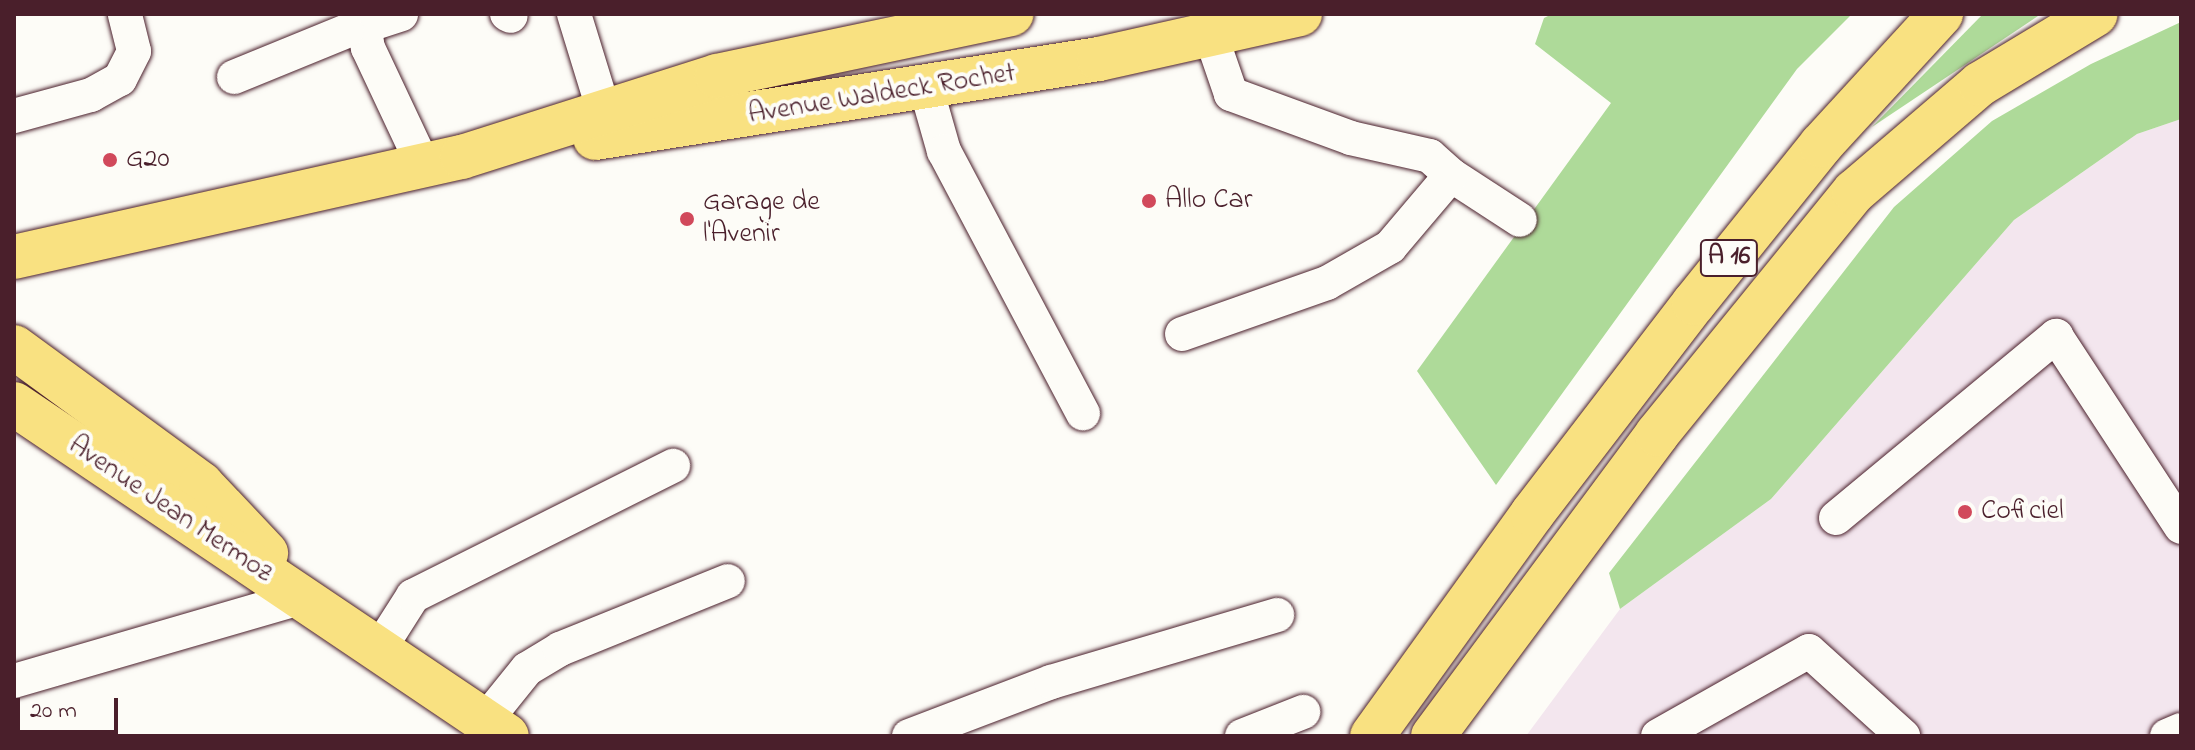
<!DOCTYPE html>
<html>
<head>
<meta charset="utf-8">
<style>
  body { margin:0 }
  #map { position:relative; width:2195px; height:750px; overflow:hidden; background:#fdfcf7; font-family:"Indie Flower",sans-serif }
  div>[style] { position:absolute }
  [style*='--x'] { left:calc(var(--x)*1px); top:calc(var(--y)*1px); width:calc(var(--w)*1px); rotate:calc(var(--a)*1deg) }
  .built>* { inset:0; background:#f3e6ee }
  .green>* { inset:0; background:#aeda99 }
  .roads { filter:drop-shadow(0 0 2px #4a1f2b) drop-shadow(0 0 2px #4a1f2b) }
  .minor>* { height:34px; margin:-17px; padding:0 17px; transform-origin:17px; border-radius:17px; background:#fdfcf7 }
  .major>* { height:44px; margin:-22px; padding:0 22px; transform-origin:22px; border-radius:22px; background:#f9e181 }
  .highway>* { height:44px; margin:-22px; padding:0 22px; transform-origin:22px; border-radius:22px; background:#f9e181 }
  .dots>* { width:22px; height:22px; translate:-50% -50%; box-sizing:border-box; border:4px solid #fdfcf7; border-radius:50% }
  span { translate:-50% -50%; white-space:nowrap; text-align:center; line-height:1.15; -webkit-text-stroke:8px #fdfcf7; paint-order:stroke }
  .shield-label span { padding:2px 6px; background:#fdfcf7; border:2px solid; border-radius:6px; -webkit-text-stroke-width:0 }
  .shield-label { font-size:26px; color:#4a1f2b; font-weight:700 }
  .street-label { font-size:28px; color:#4a1f2b }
  .poi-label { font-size:28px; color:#4a1f2b }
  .left { translate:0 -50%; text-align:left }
  .frame { position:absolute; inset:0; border:16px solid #4a1f2b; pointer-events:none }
  .scale { position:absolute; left:16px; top:698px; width:102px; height:36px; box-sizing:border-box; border:4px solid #4a1f2b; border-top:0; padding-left:10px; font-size:24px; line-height:28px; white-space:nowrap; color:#4a1f2b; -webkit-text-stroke:6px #fdfcf7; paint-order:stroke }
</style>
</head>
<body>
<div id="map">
  <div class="built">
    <i style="clip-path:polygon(2181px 119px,2181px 736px,1526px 736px,1620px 609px,1771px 499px,2014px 220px,2137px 134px)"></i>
  </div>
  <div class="green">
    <i style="clip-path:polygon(1552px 14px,1852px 14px,1797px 69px,1496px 485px,1417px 371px,1611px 103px,1535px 44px,1544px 18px)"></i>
    <i style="clip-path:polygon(1983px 14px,2041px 14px,1872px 127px)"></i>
    <i style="clip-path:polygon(2181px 22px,2181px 119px,2137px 134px,2014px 220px,1771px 499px,1620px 609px,1609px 573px,1894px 207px,1992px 121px,2091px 64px)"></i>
  </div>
  <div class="roads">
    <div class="minor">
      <i style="--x:363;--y:14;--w:34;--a:82"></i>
      <i style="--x:368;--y:48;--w:129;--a:64.8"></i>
      <i style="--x:507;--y:14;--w:4;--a:27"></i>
      <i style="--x:574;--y:14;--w:106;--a:72.9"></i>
      <i style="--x:365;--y:26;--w:38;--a:-18"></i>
      <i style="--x:234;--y:77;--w:122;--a:-22.2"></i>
      <i style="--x:926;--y:88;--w:66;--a:74.1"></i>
      <i style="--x:944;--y:151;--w:297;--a:62.1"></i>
      <i style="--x:14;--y:116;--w:80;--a:-15.3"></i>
      <i style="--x:91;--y:95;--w:33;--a:-29"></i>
      <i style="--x:120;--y:79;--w:31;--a:-63"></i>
      <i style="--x:134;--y:51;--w:38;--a:-104"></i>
      <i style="--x:1451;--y:175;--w:82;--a:33.1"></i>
      <i style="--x:1182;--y:334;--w:154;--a:-19.4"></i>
      <i style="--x:1327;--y:283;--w:73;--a:-29.7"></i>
      <i style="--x:1390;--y:247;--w:94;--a:-49.7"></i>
      <i style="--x:1451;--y:175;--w:28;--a:-138"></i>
      <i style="--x:1430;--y:156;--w:81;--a:-167.2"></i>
      <i style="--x:1351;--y:138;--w:128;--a:-159.9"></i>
      <i style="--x:1231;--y:94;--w:65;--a:-109"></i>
      <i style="--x:1836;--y:518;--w:286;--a:-39.6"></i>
      <i style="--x:2056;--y:336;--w:228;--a:56.8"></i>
      <i style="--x:378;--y:651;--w:65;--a:-57.5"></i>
      <i style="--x:413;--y:596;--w:291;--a:-26.6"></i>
      <i style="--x:14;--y:681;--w:297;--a:-16.2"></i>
      <i style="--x:485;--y:721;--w:67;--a:-51.1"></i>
      <i style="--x:527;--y:669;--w:39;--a:-31"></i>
      <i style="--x:560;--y:649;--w:181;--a:-22"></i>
      <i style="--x:909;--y:736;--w:152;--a:-20.8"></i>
      <i style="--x:1051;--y:682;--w:236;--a:-16.5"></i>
      <i style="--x:1242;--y:736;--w:66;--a:-21.5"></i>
      <i style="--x:1658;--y:736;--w:173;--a:-29.4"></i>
      <i style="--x:1809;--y:651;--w:127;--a:42.1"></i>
      <i style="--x:2167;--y:736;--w:15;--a:-23"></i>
    </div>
    <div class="major">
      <i style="--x:595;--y:138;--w:510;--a:-8.91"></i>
      <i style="--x:1099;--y:59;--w:206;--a:-12.6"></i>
      <i style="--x:14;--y:257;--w:459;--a:-12.6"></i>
      <i style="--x:462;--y:157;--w:268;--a:-17.6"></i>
      <i style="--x:717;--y:76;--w:301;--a:-11.9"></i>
      <i style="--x:14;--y:347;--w:232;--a:36.2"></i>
      <i style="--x:201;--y:484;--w:95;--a:46.7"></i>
      <i style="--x:14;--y:404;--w:594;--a:33.96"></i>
    </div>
    <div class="highway">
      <i style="--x:1372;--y:736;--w:274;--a:-54.2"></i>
      <i style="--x:1532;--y:514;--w:266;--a:-52.5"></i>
      <i style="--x:1694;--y:303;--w:203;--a:-51.2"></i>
      <i style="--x:1821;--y:145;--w:178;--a:-47.5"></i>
      <i style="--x:1433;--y:736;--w:376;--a:-53.4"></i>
      <i style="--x:1657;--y:434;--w:312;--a:-50.9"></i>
      <i style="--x:1854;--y:192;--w:166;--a:-40.6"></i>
      <i style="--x:1980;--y:84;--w:135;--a:-31.1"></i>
    </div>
  </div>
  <div class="dots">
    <i style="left:110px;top:160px;background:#d1495b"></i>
    <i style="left:1149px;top:201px;background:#d1495b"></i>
    <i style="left:687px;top:219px;background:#d1495b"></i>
    <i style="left:1965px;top:512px;background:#d1495b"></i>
  </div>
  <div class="shield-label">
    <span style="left:1729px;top:258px">A 16</span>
  </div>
  <div class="street-label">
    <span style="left:882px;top:95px;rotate:-9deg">Avenue Waldeck Rochet</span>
    <span style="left:170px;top:510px;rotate:34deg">Avenue Jean Mermoz</span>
  </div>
  <div class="poi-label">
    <span class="left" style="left:126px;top:160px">G20</span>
    <span class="left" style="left:1165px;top:201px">Allo Car</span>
    <span class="left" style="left:703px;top:219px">Garage de<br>l'Avenir</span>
    <span class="left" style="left:1981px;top:512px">Coficiel</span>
  </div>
  <div class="frame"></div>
  <div class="scale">20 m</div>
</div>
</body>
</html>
